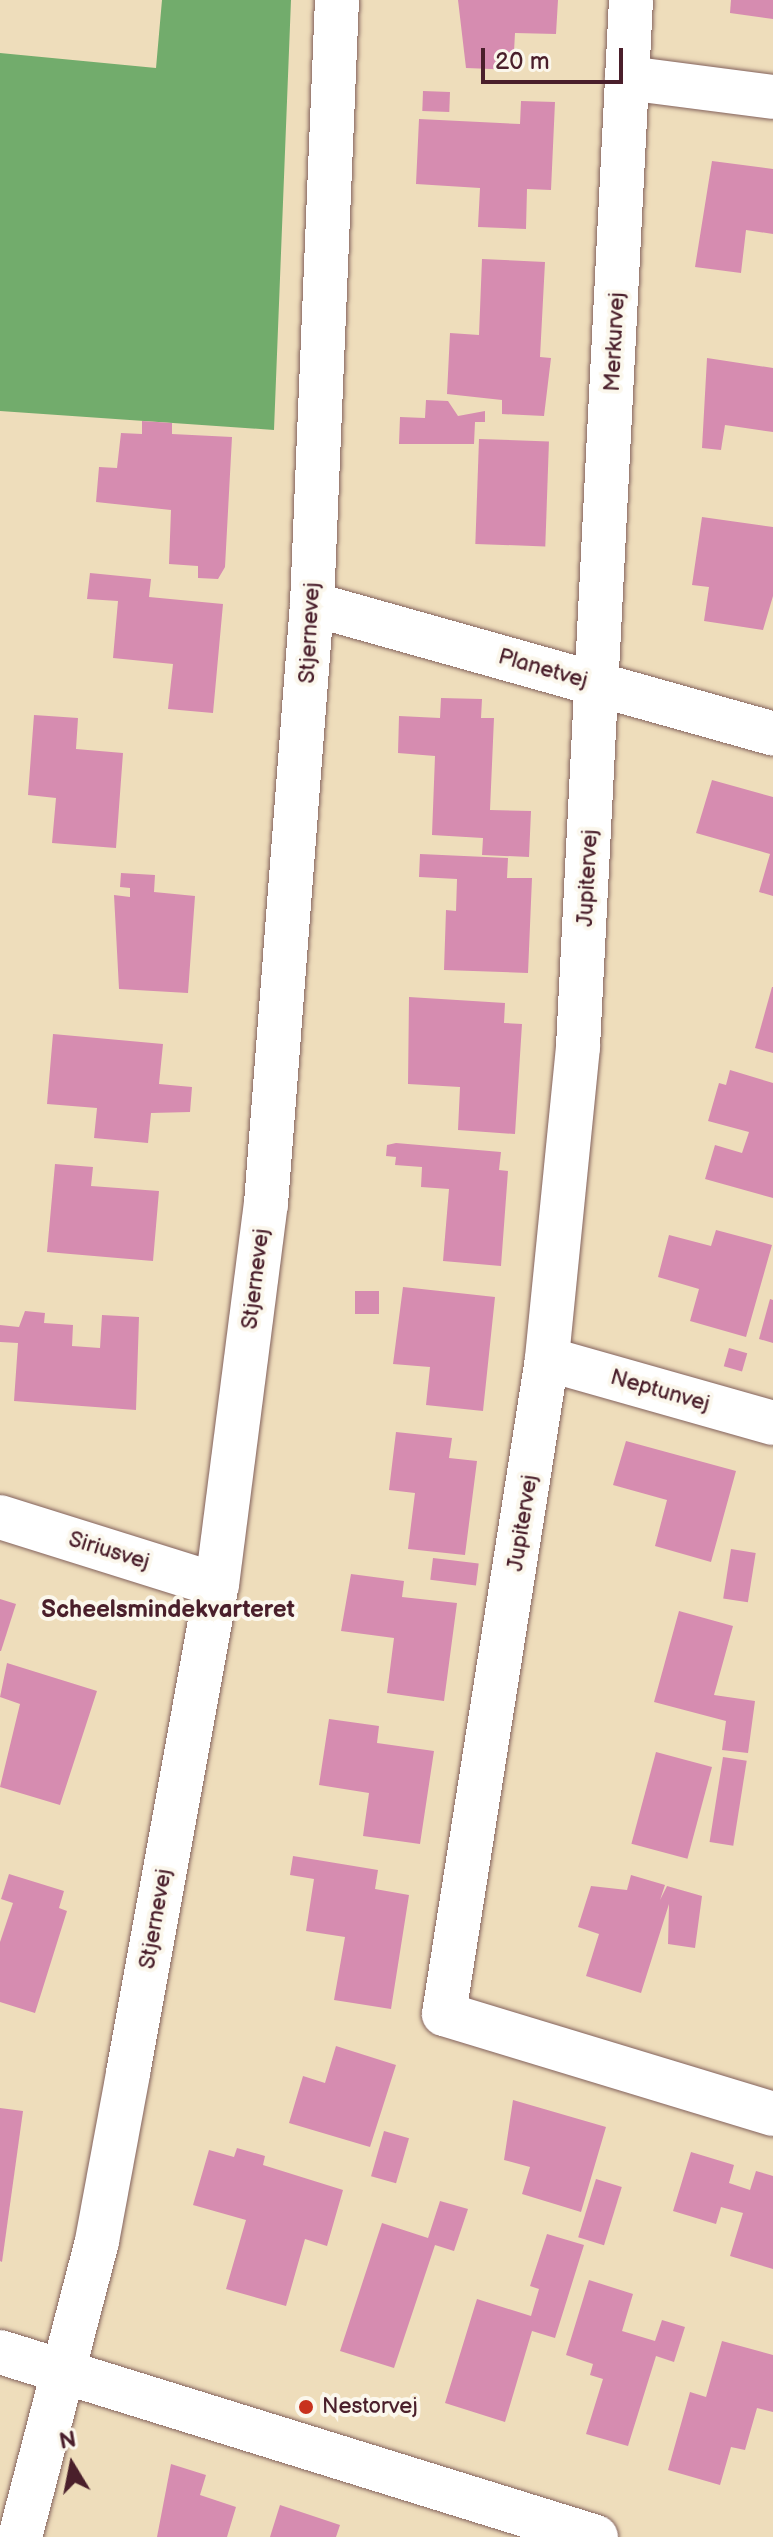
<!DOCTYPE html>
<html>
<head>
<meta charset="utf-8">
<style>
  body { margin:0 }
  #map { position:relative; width:773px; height:2537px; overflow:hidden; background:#edb; font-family:"Balsamiq Sans",sans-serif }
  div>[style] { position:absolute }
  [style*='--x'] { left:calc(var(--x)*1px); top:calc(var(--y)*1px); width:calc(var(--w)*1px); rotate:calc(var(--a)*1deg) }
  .forest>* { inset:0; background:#72ac6c }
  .building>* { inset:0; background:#d68cb0; transform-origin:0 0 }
  .roads { filter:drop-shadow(0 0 2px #83625d) drop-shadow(0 0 2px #83625d) }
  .street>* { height:44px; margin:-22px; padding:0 22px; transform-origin:22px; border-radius:22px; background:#fff }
  .dots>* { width:22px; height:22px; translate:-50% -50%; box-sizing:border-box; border:4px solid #fbf7ec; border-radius:50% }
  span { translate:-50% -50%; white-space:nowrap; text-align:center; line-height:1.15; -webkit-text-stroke:8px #fbf7ec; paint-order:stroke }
  .street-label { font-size:22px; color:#4a1f2b }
  .poi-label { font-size:22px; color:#4a1f2b }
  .left { translate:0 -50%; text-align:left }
  .neighbourhood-label { font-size:24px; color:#4a1f2b; font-weight:700 }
  .north { position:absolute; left:32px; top:2425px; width:80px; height:80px; -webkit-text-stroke:6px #fbf7ec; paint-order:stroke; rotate:350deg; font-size:22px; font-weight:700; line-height:32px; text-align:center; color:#4a1f2b }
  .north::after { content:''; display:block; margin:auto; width:28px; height:36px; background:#4a1f2b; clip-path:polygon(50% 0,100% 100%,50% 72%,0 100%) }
  .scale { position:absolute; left:481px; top:48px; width:142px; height:36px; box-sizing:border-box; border:4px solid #4a1f2b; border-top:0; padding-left:10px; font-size:24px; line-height:28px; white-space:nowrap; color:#4a1f2b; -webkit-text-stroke:6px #fbf7ec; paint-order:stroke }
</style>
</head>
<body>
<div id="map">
  <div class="forest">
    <i style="clip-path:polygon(162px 0,291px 0,274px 430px,0 411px,0 53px,156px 68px)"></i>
  </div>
  <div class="building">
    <i style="clip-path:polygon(458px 0,558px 0,556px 34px,515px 33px,513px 70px,466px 68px)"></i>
    <i style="clip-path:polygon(731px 0,773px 0,773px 19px,730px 13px)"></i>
    <i style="left:423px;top:91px;width:27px;height:20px;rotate:2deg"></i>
    <i style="clip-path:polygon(521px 101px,555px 102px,551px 190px,527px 189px,526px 229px,478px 227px,480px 188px,416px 184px,419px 119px,520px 124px)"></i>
    <i style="clip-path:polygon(712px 161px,773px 169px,773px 234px,746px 230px,741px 273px,695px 267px)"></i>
    <i style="clip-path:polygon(482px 259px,545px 262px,540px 357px,551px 358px,544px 416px,502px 414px,502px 400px,447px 394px,450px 333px,479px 335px)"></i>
    <i style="clip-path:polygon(707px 358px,773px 368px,773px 432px,725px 425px,721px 450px,702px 448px)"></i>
    <i style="clip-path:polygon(426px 400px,448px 401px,458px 416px,485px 411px,485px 422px,475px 422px,474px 444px,399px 444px,400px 417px,425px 418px)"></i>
    <i style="clip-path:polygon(142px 421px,172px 423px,172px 434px,232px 437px,225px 567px,218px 579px,198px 578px,198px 566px,169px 564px,171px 510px,96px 502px,99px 467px,117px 468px,121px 433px,142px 434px)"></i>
    <i style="left:479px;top:439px;width:70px;height:105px;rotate:2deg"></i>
    <i style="clip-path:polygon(702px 517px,773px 527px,773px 596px,763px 630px,704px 621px,709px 587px,692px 585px)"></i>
    <i style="clip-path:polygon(90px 573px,151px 579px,149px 597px,223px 604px,213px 713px,168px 709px,173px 664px,113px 658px,118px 601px,87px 599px)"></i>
    <i style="clip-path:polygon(441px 698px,482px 699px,481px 718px,494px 718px,490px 810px,531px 811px,529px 857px,482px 855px,483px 838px,432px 835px,435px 756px,398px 753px,399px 716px,440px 718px)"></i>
    <i style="clip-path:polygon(34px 715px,78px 718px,76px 749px,123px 753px,116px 848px,52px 843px,56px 798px,28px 795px)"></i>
    <i style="clip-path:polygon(712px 780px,773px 797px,773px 896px,759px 892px,770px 854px,696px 833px)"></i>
    <i style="clip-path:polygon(420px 854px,508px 858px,507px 878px,532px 878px,528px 973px,444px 970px,446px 910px,456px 911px,457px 879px,419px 877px)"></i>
    <i style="clip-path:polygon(121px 873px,155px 875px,154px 892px,195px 896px,188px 993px,119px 989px,114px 895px,130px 897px,130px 888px,120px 887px)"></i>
    <i style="clip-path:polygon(772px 987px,773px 987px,773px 1053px,755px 1048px)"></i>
    <i style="clip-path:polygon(409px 997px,505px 1003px,504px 1023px,522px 1024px,515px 1134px,458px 1130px,460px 1087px,408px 1084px)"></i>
    <i style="clip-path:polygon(53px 1034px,163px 1044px,159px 1084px,192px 1087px,190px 1112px,151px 1113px,148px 1143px,94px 1138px,97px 1108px,47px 1104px)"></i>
    <i style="clip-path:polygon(730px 1070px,773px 1083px,773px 1198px,705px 1179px,715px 1145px,742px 1153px,749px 1132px,708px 1121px,719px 1083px,726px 1085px)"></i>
    <i style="clip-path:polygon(396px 1143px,501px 1152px,499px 1170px,508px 1171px,501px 1266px,443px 1261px,449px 1189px,421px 1187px,422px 1167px,395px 1165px,396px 1157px,386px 1156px,387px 1145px)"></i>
    <i style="clip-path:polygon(55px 1164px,93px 1167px,91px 1186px,159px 1191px,153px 1261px,47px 1252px)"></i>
    <i style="clip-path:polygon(716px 1230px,772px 1245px,746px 1337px,690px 1321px,699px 1289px,658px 1277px,669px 1235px,711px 1246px)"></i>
    <i style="clip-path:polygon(403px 1287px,495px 1297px,483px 1411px,426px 1405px,430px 1367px,393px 1364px)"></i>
    <i style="left:355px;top:1291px;width:24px;height:23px"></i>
    <i style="clip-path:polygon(770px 1299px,773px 1300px,773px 1343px,759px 1339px)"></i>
    <i style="clip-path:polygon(25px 1311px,45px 1313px,44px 1323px,73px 1325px,72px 1346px,100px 1348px,102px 1315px,139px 1317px,136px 1410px,14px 1401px,18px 1343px,0 1342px,0 1325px,19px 1327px)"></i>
    <i style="left:729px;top:1348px;width:19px;height:19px;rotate:16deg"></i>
    <i style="clip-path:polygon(396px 1432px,452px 1438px,449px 1458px,477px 1461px,465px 1555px,408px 1549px,415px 1493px,389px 1490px)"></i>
    <i style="clip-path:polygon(626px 1441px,736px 1471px,711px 1562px,655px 1546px,667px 1500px,613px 1485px)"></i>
    <i style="left:731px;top:1549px;width:25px;height:50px;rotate:9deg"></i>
    <i style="left:433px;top:1558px;width:46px;height:22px;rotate:7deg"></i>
    <i style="clip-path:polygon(351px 1574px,404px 1581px,402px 1597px,457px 1603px,444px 1701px,387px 1693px,394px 1638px,341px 1631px)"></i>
    <i style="clip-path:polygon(0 1599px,16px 1604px,1px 1651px,0 1651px)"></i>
    <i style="clip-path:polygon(679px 1611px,733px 1626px,714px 1695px,755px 1701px,748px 1753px,722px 1750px,726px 1721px,654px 1702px)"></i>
    <i style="clip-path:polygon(7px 1663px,97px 1691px,60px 1805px,0 1787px,20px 1704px,0 1697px)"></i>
    <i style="clip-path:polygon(329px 1719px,379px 1726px,377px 1743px,434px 1751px,420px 1844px,363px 1836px,369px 1793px,319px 1785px)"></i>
    <i style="left:656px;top:1752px;width:58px;height:95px;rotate:15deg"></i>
    <i style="left:723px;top:1757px;width:24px;height:86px;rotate:9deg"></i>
    <i style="clip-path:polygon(293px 1856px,378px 1870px,375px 1889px,409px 1895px,391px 2009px,334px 2000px,345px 1937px,306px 1931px,314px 1879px,290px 1875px)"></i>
    <i style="clip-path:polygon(9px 1874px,64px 1891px,59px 1908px,67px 1911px,35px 2013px,0 2002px,0 1942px,13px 1903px,1px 1899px)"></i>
    <i style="clip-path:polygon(631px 1875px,665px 1885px,660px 1900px,667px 1886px,702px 1896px,695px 1948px,668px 1944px,669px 1904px,641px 1993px,586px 1976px,599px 1934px,578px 1927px,591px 1886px,627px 1890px)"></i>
    <i style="clip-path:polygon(336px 2046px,396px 2065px,370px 2147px,289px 2123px,303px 2076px,325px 2083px)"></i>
    <i style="clip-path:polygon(513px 2100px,606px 2127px,581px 2212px,522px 2194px,530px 2167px,504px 2160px)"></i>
    <i style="clip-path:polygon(0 2108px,23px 2111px,2px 2262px,0 2261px)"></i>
    <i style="left:384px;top:2131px;width:26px;height:47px;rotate:16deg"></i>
    <i style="clip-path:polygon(237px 2148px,265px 2156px,263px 2165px,343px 2190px,327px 2246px,305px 2239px,286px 2306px,226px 2289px,246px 2220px,193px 2205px,209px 2150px,234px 2157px)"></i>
    <i style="clip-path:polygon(691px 2152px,734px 2165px,729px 2183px,750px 2190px,756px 2171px,773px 2176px,773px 2269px,730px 2256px,743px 2213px,721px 2207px,716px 2224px,673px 2211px)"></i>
    <i style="left:596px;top:2179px;width:27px;height:61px;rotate:17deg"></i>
    <i style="clip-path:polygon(440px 2201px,468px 2209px,454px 2251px,435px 2245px,394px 2368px,340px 2351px,382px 2223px,428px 2238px)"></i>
    <i style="clip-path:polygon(547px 2234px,584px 2245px,555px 2338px,532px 2331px,505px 2422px,445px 2403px,477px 2299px,531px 2316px,539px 2289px,530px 2286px)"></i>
    <i style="clip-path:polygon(589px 2280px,633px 2294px,622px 2331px,655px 2341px,662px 2320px,685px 2327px,674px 2362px,656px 2356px,628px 2446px,586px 2434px,603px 2379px,590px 2375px,593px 2364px,566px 2355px)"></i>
    <i style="clip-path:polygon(722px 2341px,773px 2355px,773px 2412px,757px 2408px,745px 2450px,731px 2447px,720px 2485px,668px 2470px,690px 2392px,706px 2397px)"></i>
    <i style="clip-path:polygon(171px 2464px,206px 2475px,200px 2495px,236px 2507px,227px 2537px,157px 2537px)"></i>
    <i style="clip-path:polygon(280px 2505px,340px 2525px,336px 2537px,270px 2537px)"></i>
  </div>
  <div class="roads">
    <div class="street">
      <i style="--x:631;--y:0;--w:1048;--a:92.9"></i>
      <i style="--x:578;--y:1047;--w:314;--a:95.7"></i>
      <i style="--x:547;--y:1359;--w:663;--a:98.94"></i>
      <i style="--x:444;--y:2014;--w:344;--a:16.9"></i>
      <i style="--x:627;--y:78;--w:147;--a:7.4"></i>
      <i style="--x:312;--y:604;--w:479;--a:15.7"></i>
      <i style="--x:547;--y:1359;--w:235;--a:15.8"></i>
      <i style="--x:0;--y:1517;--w:227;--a:17.4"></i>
      <i style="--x:0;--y:2352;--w:624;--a:17.24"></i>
      <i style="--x:20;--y:2537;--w:306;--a:-75.4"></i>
      <i style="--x:97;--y:2241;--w:171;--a:-79.5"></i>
      <i style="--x:128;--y:2073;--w:496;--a:-79.7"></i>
      <i style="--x:217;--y:1585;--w:384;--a:-82.7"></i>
      <i style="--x:266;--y:1204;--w:602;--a:-85.62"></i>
      <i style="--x:312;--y:604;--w:605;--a:-87.63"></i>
    </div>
  </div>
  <div class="dots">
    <i style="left:306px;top:2407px;background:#c8321e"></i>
  </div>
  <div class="street-label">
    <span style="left:615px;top:342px;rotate:-87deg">Merkurvej</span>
    <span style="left:310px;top:633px;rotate:-87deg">Stjernevej</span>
    <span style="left:543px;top:669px;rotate:16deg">Planetvej</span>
    <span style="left:588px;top:878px;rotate:-87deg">Jupitervej</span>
    <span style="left:256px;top:1279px;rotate:-83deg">Stjernevej</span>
    <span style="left:660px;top:1391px;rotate:16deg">Neptunvej</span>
    <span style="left:523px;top:1523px;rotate:-81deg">Jupitervej</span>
    <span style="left:109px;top:1551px;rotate:17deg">Siriusvej</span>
    <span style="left:156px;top:1919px;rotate:-80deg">Stjernevej</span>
  </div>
  <div class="poi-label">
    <span class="left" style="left:322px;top:2407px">Nestorvej</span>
  </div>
  <div class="neighbourhood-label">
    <span style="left:168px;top:1610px">Scheelsmindekvarteret</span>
  </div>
  <div class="north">N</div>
  <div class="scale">20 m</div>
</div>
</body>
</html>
